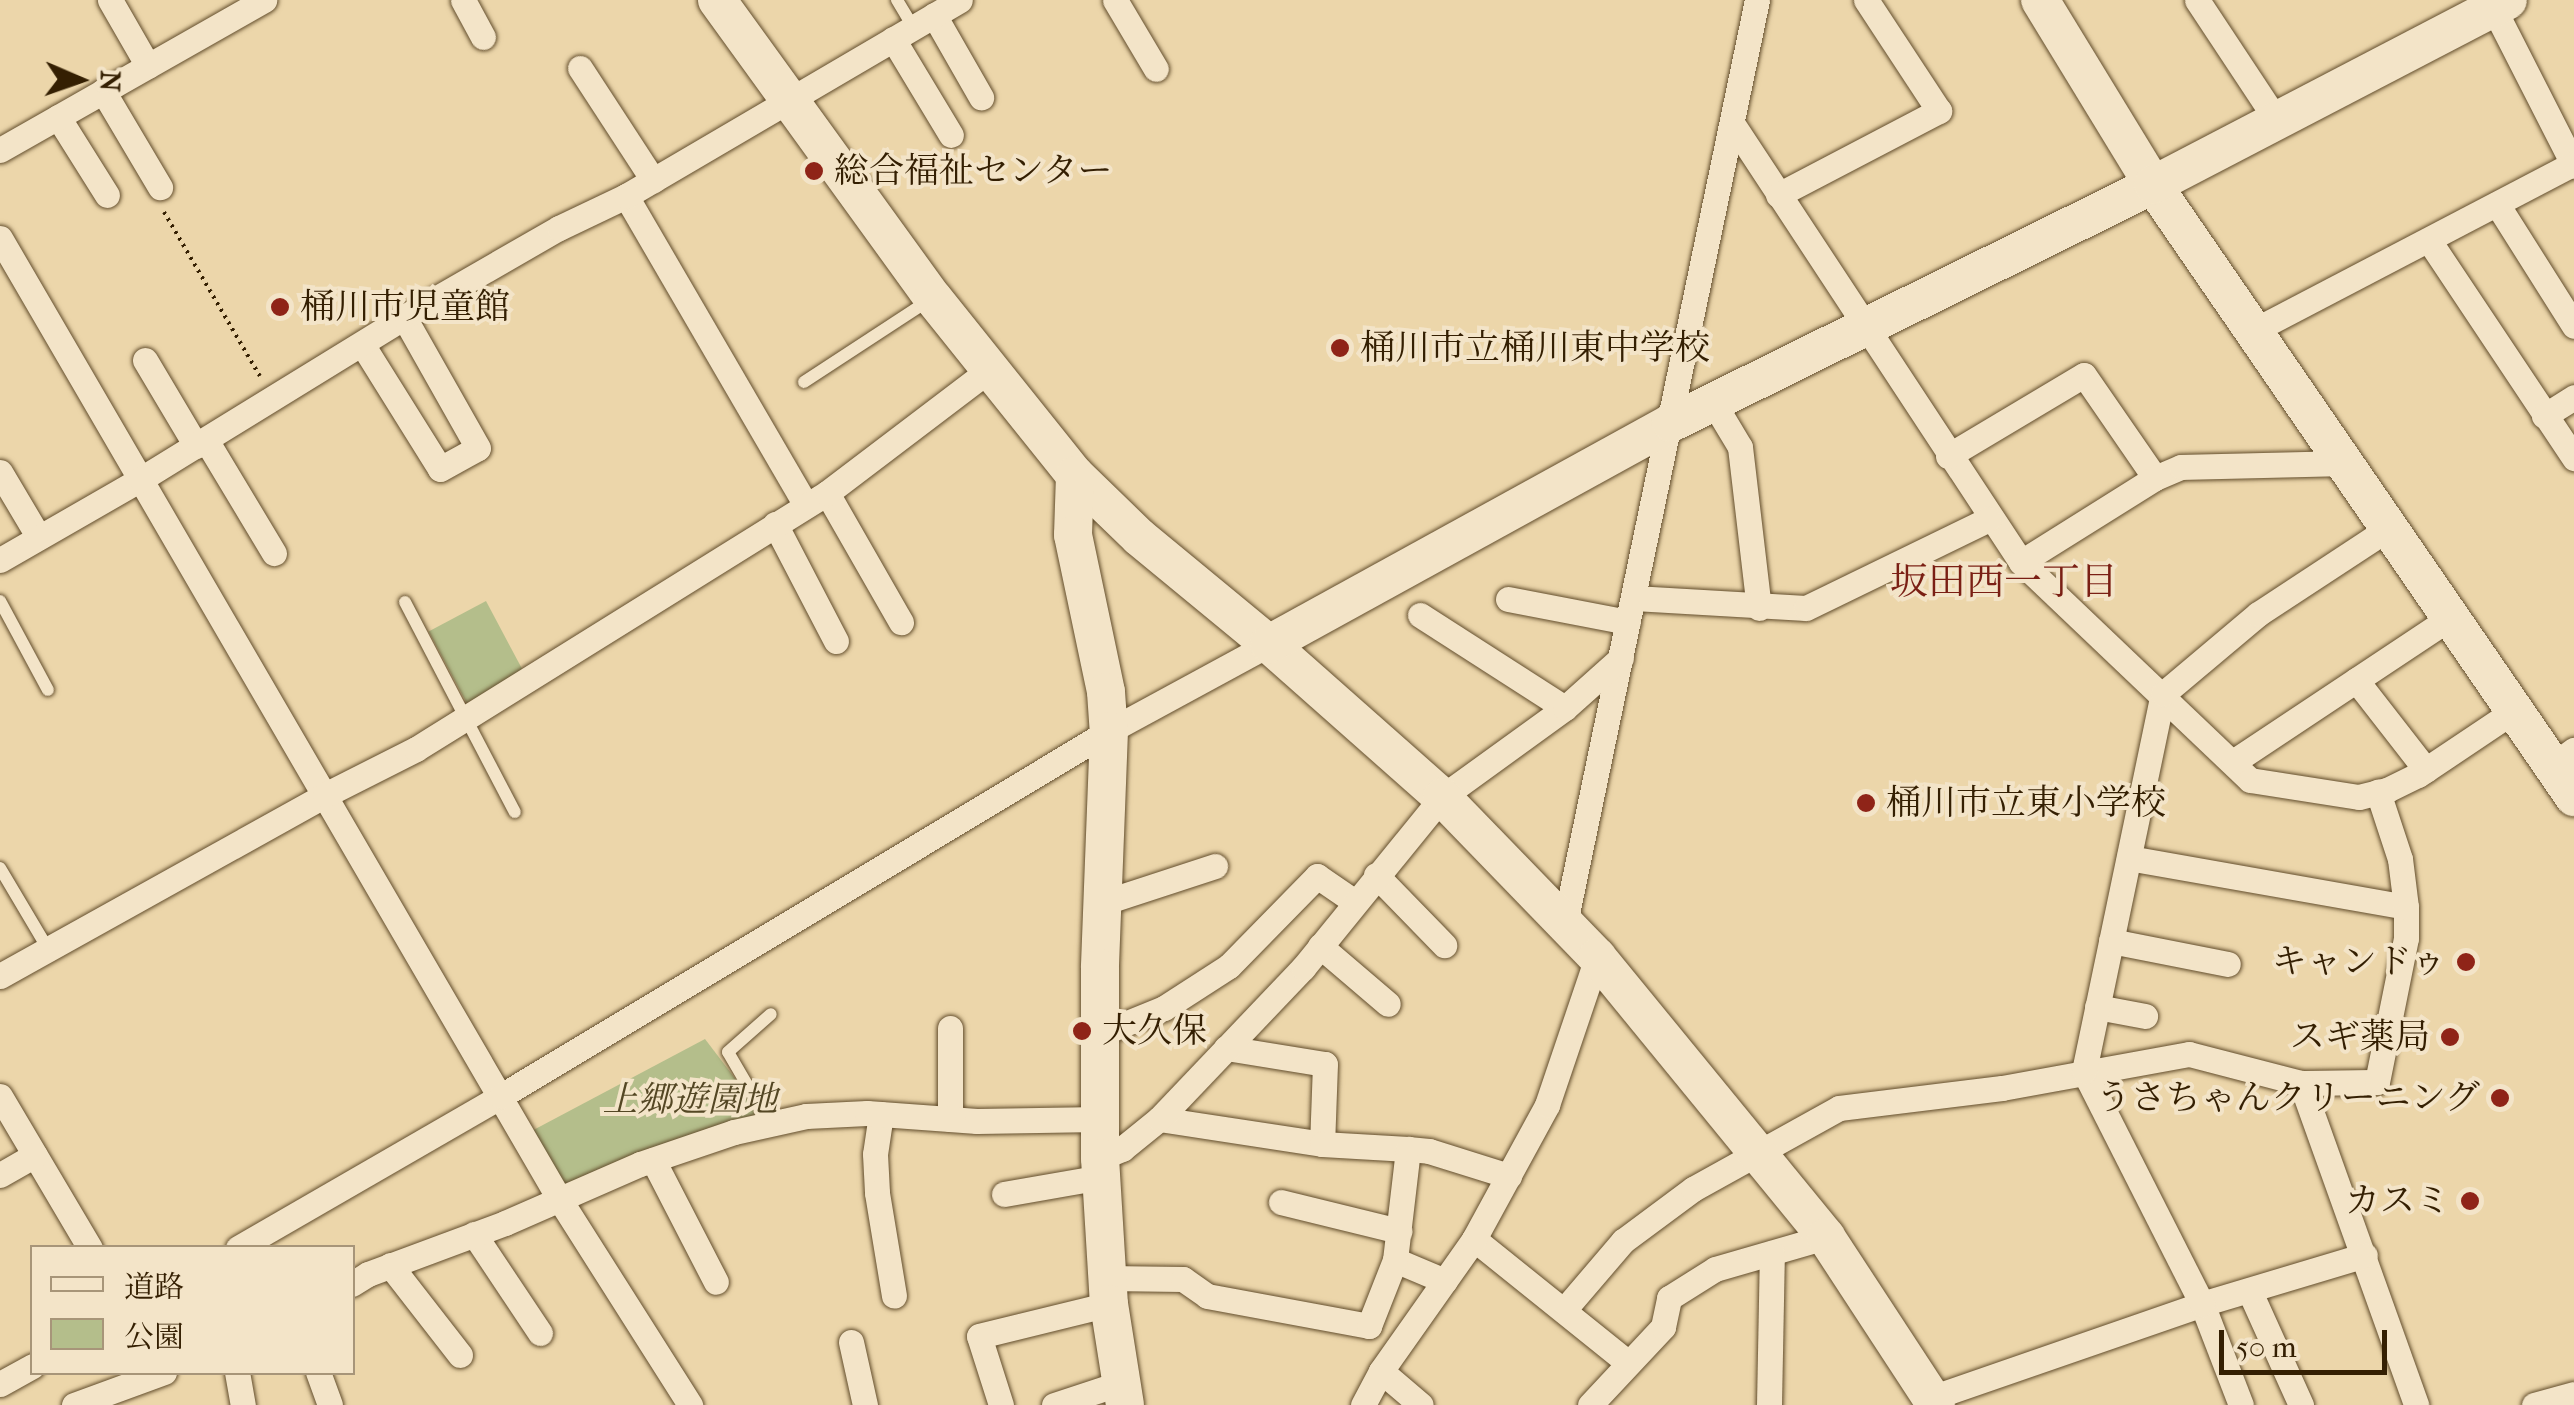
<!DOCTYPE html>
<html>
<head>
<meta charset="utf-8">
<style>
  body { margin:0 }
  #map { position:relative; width:2574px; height:1405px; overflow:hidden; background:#ecd6aa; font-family:"IM FELL French Canon","Noto Serif JP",serif }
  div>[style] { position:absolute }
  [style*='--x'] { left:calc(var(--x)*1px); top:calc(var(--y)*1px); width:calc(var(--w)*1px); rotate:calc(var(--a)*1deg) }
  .green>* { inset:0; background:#b4be8b; transform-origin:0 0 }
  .path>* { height:4px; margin-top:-2px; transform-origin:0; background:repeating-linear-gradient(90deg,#341f02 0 2.5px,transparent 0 7.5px) }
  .roads { filter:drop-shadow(0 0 2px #624d2c) drop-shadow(0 0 2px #624d2c) }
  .lane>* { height:12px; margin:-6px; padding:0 6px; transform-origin:6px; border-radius:6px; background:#f3e4c8 }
  .street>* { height:25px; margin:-12.5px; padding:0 12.5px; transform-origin:12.5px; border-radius:12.5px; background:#f3e4c8 }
  .secondary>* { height:38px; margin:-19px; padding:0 19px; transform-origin:19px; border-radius:19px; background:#f3e4c8 }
  .dots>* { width:28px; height:28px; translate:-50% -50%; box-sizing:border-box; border:5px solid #f3e4c8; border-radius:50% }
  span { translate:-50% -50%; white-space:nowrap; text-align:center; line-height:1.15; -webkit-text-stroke:8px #f3e4c8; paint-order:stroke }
  .poi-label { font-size:35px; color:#341f02 }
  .left { translate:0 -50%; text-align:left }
  .right { translate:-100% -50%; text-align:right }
  .park-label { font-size:35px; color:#544724; font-style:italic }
  .neighbourhood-label { font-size:38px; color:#7a1f14 }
  .legend { position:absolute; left:30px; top:1245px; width:325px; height:130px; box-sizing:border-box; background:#f3e4c8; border:2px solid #a79579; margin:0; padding:12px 18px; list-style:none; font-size:30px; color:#341f02 }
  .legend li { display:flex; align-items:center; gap:20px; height:50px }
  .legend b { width:50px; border:2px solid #a79579 }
  .north { position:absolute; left:30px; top:30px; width:100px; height:100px; -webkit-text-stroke:8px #f3e4c8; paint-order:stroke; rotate:92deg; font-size:28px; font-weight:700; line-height:40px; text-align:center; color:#341f02 }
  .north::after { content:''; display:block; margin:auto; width:35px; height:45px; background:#341f02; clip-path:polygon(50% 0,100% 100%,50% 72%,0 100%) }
  .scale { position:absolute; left:2219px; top:1330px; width:168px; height:45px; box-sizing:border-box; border:5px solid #341f02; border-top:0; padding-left:12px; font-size:30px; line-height:35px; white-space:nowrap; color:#341f02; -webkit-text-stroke:8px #f3e4c8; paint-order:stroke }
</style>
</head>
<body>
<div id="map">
  <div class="green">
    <i style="left:486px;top:601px;width:81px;height:65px;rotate:62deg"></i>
    <i style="clip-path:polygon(705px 1039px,770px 1124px,560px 1200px,524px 1135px)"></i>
  </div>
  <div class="path">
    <i style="--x:164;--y:212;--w:190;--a:59.7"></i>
  </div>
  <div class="roads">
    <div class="lane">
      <i style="--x:897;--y:0;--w:31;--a:59"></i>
      <i style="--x:804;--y:382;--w:152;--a:-33.2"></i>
      <i style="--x:0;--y:601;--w:101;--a:61.7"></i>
      <i style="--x:405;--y:602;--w:237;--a:62.4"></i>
      <i style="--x:0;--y:868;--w:94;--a:59.3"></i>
      <i style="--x:770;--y:1124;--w:83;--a:-120.3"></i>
      <i style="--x:728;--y:1052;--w:57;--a:-41.5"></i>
    </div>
    <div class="street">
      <i style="--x:110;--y:0;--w:76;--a:60.1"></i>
      <i style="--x:463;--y:0;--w:42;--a:61.6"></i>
      <i style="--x:1115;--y:0;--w:80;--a:59.3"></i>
      <i style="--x:2197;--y:0;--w:145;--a:56.5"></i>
      <i style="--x:2493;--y:7;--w:178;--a:63"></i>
      <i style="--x:934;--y:15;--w:95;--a:60.2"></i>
      <i style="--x:893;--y:39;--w:112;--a:58.9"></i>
      <i style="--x:580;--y:68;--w:134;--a:56.9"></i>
      <i style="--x:103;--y:91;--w:112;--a:59.3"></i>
      <i style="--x:58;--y:117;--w:92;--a:57.9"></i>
      <i style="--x:1732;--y:123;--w:526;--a:56.64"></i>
      <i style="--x:2021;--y:562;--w:316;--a:43.6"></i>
      <i style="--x:2250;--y:780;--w:110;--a:8.9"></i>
      <i style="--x:2359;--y:797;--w:29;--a:-14"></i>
      <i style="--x:2387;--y:790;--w:34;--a:-26"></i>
      <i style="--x:2418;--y:775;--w:117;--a:-33.8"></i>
      <i style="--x:0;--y:150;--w:304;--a:-29.6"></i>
      <i style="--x:1778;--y:195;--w:182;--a:-27.6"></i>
      <i style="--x:1939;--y:111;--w:133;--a:-123.3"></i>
      <i style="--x:626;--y:196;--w:358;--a:59.8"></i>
      <i style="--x:2497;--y:204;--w:144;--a:57.7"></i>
      <i style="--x:0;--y:238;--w:1113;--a:59.8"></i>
      <i style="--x:560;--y:1200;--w:243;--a:57.6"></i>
      <i style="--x:2430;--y:242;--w:260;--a:56.3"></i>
      <i style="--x:2253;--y:331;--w:362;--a:-27.6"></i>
      <i style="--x:362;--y:344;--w:147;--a:58"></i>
      <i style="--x:440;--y:469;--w:43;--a:-28.9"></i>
      <i style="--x:478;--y:448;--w:150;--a:-119.5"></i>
      <i style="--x:145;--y:360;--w:100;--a:59.3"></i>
      <i style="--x:1713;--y:402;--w:52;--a:59"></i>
      <i style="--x:1740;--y:447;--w:162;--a:83.3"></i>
      <i style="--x:2544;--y:416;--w:36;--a:-32"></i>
      <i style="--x:206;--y:440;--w:132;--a:59"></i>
      <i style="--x:1948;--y:456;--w:158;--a:-30.8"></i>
      <i style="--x:2084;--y:375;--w:125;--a:55.4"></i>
      <i style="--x:0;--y:472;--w:74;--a:59.3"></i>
      <i style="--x:827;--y:493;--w:149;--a:60.2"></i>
      <i style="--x:775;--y:524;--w:132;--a:62.5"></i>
      <i style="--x:0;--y:560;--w:163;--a:-29.9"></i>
      <i style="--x:141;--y:479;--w:309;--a:-31.6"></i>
      <i style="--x:404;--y:317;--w:179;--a:-29.9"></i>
      <i style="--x:559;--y:228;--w:74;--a:-25.5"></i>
      <i style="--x:626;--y:196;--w:387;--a:-30.4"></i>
      <i style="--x:2021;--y:562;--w:158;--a:-32.1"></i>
      <i style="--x:2155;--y:478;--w:28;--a:-23"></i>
      <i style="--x:2181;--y:467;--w:164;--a:-1.4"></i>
      <i style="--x:1634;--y:598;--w:172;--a:3.3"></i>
      <i style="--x:1806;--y:608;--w:203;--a:-25.9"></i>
      <i style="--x:1508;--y:599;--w:122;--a:10.9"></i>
      <i style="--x:1420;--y:615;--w:172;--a:32.7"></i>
      <i style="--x:2356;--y:680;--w:114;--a:52.1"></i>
      <i style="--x:2233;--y:762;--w:262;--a:-33.6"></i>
      <i style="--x:2553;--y:765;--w:26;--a:-36"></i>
      <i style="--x:2129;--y:858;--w:281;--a:10"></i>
      <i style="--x:1376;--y:875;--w:98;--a:45.8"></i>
      <i style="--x:1102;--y:903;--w:119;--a:-18.1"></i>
      <i style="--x:1565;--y:923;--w:943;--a:-78.25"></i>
      <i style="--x:2111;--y:941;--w:119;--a:11.1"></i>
      <i style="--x:1320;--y:946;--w:89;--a:40.5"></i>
      <i style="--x:0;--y:976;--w:372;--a:-29.1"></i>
      <i style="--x:325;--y:795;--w:102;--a:-26.8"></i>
      <i style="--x:416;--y:749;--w:484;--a:-31.9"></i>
      <i style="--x:827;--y:493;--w:203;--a:-37.2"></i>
      <i style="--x:2097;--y:1007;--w:49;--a:10.6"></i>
      <i style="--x:1100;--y:1034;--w:69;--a:-22.1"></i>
      <i style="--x:1164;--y:1008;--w:77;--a:-32.9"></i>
      <i style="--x:1229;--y:966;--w:126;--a:-45.6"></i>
      <i style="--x:1317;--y:876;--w:46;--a:34.4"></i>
      <i style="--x:1226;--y:1048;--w:100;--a:9.2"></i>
      <i style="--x:1325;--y:1064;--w:80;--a:92.1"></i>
      <i style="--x:2301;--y:1083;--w:76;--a:-0.8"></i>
      <i style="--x:2377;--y:1082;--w:147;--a:-78.6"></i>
      <i style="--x:2406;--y:938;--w:31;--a:-90"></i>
      <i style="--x:2406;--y:907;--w:48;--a:-97.1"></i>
      <i style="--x:2400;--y:859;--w:71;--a:-108.2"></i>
      <i style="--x:0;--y:1096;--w:177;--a:59.4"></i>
      <i style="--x:881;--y:1114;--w:40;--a:98.5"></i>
      <i style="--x:875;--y:1154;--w:39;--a:87"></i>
      <i style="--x:877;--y:1193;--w:104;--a:80.6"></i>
      <i style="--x:950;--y:1119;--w:91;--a:-90"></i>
      <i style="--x:1159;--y:1119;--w:165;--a:8.7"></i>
      <i style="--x:1322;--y:1144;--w:86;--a:3.3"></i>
      <i style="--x:1100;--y:1158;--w:24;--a:-22"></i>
      <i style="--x:1122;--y:1149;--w:48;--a:-39"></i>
      <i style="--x:1159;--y:1119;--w:209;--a:-46.4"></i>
      <i style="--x:1303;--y:968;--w:220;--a:-50.9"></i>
      <i style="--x:1442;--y:797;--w:152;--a:-35.9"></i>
      <i style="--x:1565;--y:708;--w:75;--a:-41.8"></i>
      <i style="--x:653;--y:1160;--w:137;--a:62.7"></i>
      <i style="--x:0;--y:1175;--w:40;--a:-29.7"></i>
      <i style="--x:1004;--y:1194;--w:98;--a:-9.9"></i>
      <i style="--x:1281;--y:1202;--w:122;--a:13.8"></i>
      <i style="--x:474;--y:1234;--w:119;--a:56.3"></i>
      <i style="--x:1474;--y:1239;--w:196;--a:38.8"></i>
      <i style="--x:238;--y:1248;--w:304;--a:-30"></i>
      <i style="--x:501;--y:1096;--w:709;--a:-30.98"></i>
      <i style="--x:1109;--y:731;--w:182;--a:-28.5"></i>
      <i style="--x:1395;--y:1260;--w:54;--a:22.8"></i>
      <i style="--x:390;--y:1265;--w:114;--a:52.1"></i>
      <i style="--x:1106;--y:1278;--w:77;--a:0.7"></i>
      <i style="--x:1183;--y:1279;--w:29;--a:35"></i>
      <i style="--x:1207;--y:1296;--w:165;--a:10.5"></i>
      <i style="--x:1369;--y:1326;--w:71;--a:-68.5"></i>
      <i style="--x:1395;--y:1260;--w:112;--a:-83.3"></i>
      <i style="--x:1408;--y:1149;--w:21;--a:5"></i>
      <i style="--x:1429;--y:1151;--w:84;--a:17.4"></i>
      <i style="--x:352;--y:1284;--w:19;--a:-32"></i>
      <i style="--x:368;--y:1274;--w:146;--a:-20.4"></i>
      <i style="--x:505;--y:1223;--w:147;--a:-23.6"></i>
      <i style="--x:640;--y:1164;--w:99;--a:-18.8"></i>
      <i style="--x:734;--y:1132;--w:74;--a:-12.5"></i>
      <i style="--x:806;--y:1116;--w:61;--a:-2.8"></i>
      <i style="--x:867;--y:1113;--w:110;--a:4.2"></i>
      <i style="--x:977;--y:1121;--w:123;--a:-0.9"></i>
      <i style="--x:2250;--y:1292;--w:124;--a:65.7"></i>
      <i style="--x:1564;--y:1310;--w:91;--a:-49.5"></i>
      <i style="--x:1623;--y:1241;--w:87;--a:-36.6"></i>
      <i style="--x:1693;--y:1189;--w:167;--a:-29"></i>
      <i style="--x:1839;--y:1108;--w:164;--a:-7"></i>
      <i style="--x:2002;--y:1088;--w:190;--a:-10.3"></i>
      <i style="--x:2189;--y:1054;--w:116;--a:14.5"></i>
      <i style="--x:2301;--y:1083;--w:342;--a:70.3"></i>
      <i style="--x:851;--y:1342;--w:65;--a:77.5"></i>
      <i style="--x:1381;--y:1371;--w:52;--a:40.4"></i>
      <i style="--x:237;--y:1372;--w:34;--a:80"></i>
      <i style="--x:318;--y:1372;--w:35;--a:70"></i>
      <i style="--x:0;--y:1384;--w:37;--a:-29"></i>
      <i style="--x:1931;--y:1398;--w:287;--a:-19.1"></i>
      <i style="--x:2202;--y:1304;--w:170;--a:-16.7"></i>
      <i style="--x:74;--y:1405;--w:96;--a:-20.1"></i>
      <i style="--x:1001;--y:1405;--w:72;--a:-107.7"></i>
      <i style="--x:979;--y:1336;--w:134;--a:-13.8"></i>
      <i style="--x:1054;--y:1405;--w:71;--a:-18.2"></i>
      <i style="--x:1363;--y:1405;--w:38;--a:-62"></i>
      <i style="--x:1381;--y:1371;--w:161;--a:-54.8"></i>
      <i style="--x:1474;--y:1239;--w:153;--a:-61.4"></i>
      <i style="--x:1547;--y:1105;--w:156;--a:-71.3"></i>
      <i style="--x:1590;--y:1405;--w:107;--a:-46.9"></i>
      <i style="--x:1663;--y:1327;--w:30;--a:-78"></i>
      <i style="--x:1669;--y:1298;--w:54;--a:-32.2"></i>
      <i style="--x:1715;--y:1269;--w:116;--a:-16.1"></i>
      <i style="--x:1769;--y:1405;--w:152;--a:-88.9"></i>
      <i style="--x:2241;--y:1405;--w:108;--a:-111.1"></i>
      <i style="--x:2202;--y:1304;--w:261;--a:-116.9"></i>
      <i style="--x:2084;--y:1071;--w:385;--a:-78.2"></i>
      <i style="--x:2163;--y:694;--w:124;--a:-40.1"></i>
      <i style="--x:2258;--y:614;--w:157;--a:-33.3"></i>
      <i style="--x:2534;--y:1405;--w:41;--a:-15.4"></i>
    </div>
    <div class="secondary">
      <i style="--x:717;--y:0;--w:368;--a:54.1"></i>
      <i style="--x:933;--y:298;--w:227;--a:51.3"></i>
      <i style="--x:1075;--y:475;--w:89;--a:44.1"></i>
      <i style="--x:1139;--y:537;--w:168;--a:39.5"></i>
      <i style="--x:1269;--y:644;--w:231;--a:41.5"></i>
      <i style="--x:1442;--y:797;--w:223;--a:45.9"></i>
      <i style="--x:1597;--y:957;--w:362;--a:50.7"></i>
      <i style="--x:1826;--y:1237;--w:201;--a:56.8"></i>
      <i style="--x:2040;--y:0;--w:217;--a:58.6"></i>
      <i style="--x:2153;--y:185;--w:743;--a:55.48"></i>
      <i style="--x:1075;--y:475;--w:60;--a:91.9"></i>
      <i style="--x:1073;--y:535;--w:160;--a:78.1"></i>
      <i style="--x:1106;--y:692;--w:39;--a:86"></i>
      <i style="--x:1109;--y:731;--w:237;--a:92.2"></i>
      <i style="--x:1100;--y:968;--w:190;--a:90"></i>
      <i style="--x:1100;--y:1158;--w:146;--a:86.5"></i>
      <i style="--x:1109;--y:1304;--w:102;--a:81"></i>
      <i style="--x:1269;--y:644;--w:459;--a:-28.8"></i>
      <i style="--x:1671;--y:423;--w:538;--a:-26.28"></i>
      <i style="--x:2153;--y:185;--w:400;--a:-27.5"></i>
    </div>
  </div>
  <div class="dots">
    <i style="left:814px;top:171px;background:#8f2418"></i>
    <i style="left:280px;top:307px;background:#8f2418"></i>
    <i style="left:1340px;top:348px;background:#8f2418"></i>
    <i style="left:1866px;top:803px;background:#8f2418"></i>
    <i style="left:2466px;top:962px;background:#8f2418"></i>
    <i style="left:1082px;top:1031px;background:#8f2418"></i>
    <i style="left:2450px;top:1037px;background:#8f2418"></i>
    <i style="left:2500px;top:1098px;background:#8f2418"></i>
    <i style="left:2470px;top:1201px;background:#8f2418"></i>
  </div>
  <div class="poi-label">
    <span class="left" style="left:834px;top:171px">総合福祉センター</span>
    <span class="left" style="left:300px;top:307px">桶川市児童館</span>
    <span class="left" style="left:1360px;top:348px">桶川市立桶川東中学校</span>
    <span class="left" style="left:1886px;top:803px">桶川市立東小学校</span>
    <span class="right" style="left:2446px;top:962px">キャンドゥ</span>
    <span class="left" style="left:1102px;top:1031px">大久保</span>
    <span class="right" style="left:2430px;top:1037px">スギ薬局</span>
    <span class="right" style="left:2480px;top:1098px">うさちゃんクリーニング</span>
    <span class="right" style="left:2450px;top:1201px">カスミ</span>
  </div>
  <div class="park-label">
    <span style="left:690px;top:1100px">上郷遊園地</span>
  </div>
  <div class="neighbourhood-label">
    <span style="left:2004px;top:582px">坂田西一丁目</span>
  </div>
  <ul class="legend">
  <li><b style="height:12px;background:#f3e4c8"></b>道路</li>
  <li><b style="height:28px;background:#b4be8b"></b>公園</li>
  </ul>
  <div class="north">N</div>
  <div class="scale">50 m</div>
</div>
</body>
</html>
